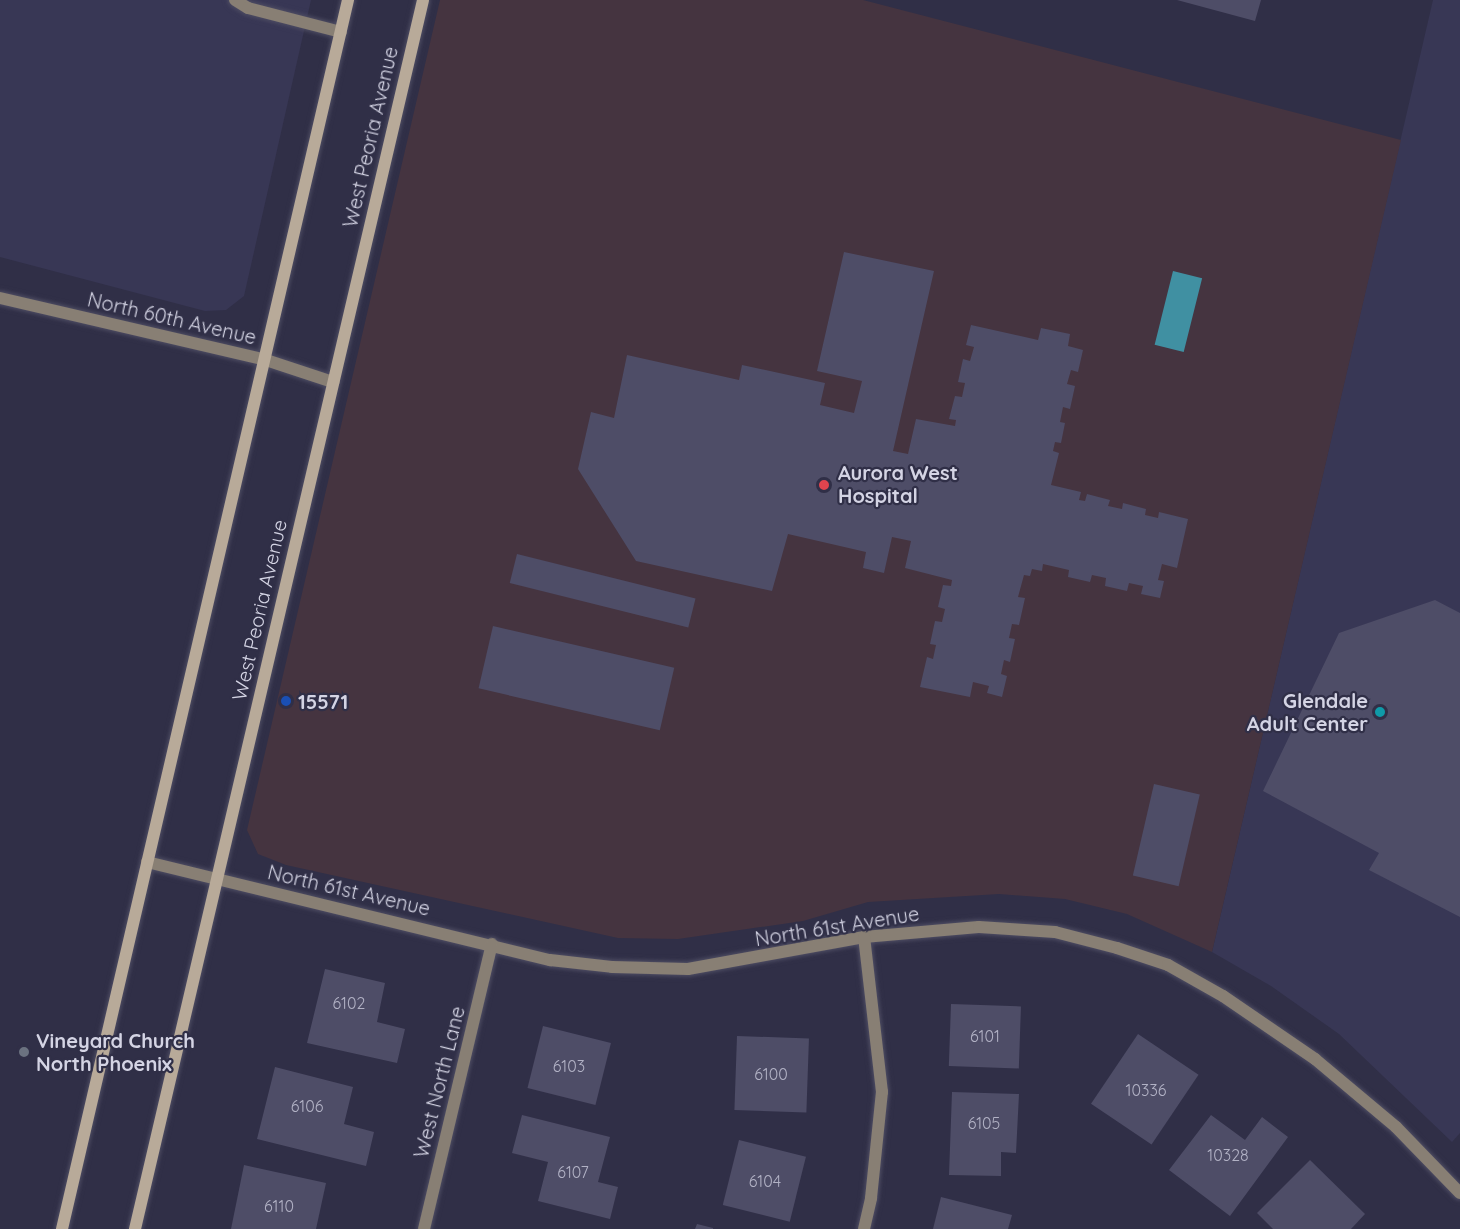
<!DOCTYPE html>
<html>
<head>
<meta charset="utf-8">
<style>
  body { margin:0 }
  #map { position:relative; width:1460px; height:1229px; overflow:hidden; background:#302f47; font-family:Quicksand,sans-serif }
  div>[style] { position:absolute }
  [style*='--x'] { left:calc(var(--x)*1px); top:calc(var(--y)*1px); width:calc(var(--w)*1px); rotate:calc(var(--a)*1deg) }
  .built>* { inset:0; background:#383755 }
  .medical>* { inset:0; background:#453440 }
  .water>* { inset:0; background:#4090a2; transform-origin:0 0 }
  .building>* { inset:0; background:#4e4d67; transform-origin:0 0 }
  .roads { filter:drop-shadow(0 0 2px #4e4d63) drop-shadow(0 0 2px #4e4d63) }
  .lane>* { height:12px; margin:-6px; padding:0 6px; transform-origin:6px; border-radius:6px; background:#887f74 }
  .street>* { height:12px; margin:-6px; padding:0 6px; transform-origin:6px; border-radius:6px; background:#887f74 }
  .secondary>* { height:12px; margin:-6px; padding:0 6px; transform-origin:6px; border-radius:6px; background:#b8aa99 }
  .dots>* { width:16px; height:16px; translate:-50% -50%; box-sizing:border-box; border:3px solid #302f47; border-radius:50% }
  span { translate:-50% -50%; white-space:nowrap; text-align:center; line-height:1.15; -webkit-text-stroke:4.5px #302f47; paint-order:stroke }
  .number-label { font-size:16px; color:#b2b2c5 }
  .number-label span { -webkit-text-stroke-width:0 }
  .street-label { font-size:20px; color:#d4d4e4 }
  .poi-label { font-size:20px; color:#d4d4e4; font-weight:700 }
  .left { translate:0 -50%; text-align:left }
  .right { translate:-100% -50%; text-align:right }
</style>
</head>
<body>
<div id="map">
  <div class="built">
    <i style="clip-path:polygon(0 0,311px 0,244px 296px,226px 310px,205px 311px,0 257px)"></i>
    <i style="clip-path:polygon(1433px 0,1460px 0,1460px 1133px,1452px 1142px,1339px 1034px,1271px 986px,1212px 952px)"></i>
  </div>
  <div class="medical">
    <i style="clip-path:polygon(440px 0,863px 0,1401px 140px,1212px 952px,1127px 914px,1065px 899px,999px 894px,868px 902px,803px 921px,678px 939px,618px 938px,286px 865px,258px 854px,247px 830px)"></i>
  </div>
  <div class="water">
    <i style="left:1173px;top:271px;width:30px;height:76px;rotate:14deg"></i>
  </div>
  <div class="building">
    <i style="clip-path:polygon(1177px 0,1261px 0,1255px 21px)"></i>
    <i style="clip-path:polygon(844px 252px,934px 271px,893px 451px,908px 454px,916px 419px,955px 426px,956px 420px,949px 419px,955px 396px,962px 397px,965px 383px,958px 382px,963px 359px,970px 361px,974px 347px,966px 345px,971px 325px,1038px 340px,1041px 328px,1070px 334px,1068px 346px,1083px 350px,1078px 372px,1071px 370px,1067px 384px,1075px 386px,1070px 409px,1063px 407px,1060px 422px,1065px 423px,1061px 443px,1055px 442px,1053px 451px,1059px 453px,1051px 485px,1081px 492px,1079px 500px,1085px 501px,1087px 494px,1110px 500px,1108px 506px,1122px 509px,1123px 503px,1146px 509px,1145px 515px,1158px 518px,1159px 512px,1188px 519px,1177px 568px,1162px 564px,1158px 580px,1164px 581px,1160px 598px,1141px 594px,1143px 586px,1129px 583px,1127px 591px,1105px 586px,1106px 578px,1092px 575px,1090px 582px,1068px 577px,1069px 570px,1043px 564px,1042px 571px,1032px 569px,1030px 576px,1024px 575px,1018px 597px,1025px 598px,1019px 625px,1012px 624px,1009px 638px,1015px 639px,1010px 662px,1004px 660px,1001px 674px,1007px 676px,1002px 697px,987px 693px,989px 686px,973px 682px,970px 697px,920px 687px,927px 657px,933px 659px,936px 645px,930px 644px,935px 621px,942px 622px,945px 609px,938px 607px,943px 585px,951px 586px,952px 580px,905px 568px,911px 541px,892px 537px,884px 573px,863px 568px,866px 552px,788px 534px,772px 591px,636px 561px,578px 469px,591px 412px,614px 418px,627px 355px,739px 380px,742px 365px,825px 383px,820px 405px,854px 413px,862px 381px,817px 371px)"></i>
    <i style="left:517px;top:554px;width:184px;height:30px;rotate:14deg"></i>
    <i style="clip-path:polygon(1435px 600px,1460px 613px,1460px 917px,1369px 870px,1379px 853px,1263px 791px,1339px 633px)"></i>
    <i style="left:493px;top:626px;width:186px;height:64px;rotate:13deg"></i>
    <i style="left:1154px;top:784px;width:47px;height:94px;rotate:13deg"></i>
    <i style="clip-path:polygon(325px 969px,385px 983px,377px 1022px,405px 1029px,397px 1063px,307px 1043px)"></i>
    <i style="left:951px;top:1004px;width:70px;height:62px;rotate:2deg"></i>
    <i style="left:543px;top:1026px;width:70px;height:64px;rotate:14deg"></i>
    <i style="left:1138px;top:1034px;width:73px;height:84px;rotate:34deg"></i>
    <i style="left:737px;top:1036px;width:72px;height:74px;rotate:2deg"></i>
    <i style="clip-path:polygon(275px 1067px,353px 1087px,344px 1124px,374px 1132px,366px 1166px,257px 1139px)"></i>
    <i style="clip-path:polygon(952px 1092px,1019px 1094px,1016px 1153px,1001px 1152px,1001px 1176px,949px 1175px)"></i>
    <i style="clip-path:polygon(522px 1115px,610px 1137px,598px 1182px,618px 1187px,610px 1219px,538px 1201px,548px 1162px,512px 1153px)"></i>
    <i style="clip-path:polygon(1211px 1115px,1245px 1140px,1262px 1117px,1288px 1137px,1230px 1216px,1169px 1170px)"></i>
    <i style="left:739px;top:1140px;width:69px;height:67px;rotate:14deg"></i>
    <i style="clip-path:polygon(1310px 1160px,1365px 1214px,1351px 1229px,1273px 1229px,1257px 1213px)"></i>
    <i style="clip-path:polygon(244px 1165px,326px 1183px,316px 1229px,231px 1229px)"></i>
    <i style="clip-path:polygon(941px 1197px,1012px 1215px,1008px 1229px,933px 1229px)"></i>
    <i style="clip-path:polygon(697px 1224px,713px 1228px,713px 1229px,695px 1229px)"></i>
  </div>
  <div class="roads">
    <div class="lane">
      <i style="--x:235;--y:0;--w:15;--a:32"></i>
      <i style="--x:248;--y:8;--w:96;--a:14.5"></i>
    </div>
    <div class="street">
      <i style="--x:0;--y:298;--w:273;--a:13.1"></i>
      <i style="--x:266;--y:360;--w:71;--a:18.2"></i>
      <i style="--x:147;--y:862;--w:415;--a:13.7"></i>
      <i style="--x:550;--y:960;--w:62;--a:6.4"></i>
      <i style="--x:612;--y:967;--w:76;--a:1.5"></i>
      <i style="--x:688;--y:969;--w:179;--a:-10.3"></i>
      <i style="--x:864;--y:937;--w:115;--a:-5"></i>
      <i style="--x:979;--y:927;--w:76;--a:3.8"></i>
      <i style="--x:1055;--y:932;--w:64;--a:14.5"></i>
      <i style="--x:1117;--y:948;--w:54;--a:18.4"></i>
      <i style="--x:1168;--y:965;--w:63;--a:29.4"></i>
      <i style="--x:1223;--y:996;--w:112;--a:34.4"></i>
      <i style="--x:1315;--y:1059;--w:106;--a:40"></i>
      <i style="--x:1396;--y:1127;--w:92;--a:45.9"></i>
      <i style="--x:424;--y:1229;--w:293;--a:-76.6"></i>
      <i style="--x:864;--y:1229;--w:32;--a:-77"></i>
      <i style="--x:871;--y:1198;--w:107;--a:-84.1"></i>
      <i style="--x:882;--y:1092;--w:156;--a:-96.6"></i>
    </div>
    <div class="secondary">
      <i style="--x:62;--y:1229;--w:1262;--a:-76.9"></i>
      <i style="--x:135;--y:1229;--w:1262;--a:-76.81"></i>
    </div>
  </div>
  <div class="dots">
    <i style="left:824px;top:485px;background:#e0444e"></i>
    <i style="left:286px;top:701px;background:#1a4fb4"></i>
    <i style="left:1380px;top:712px;background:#0f9aa8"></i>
    <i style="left:24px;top:1052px;background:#6b7280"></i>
  </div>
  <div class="number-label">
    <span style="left:349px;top:1003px">6102</span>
    <span style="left:985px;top:1036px">6101</span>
    <span style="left:569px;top:1066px">6103</span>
    <span style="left:771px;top:1074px">6100</span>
    <span style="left:1146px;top:1090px">10336</span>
    <span style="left:307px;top:1106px">6106</span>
    <span style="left:984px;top:1123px">6105</span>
    <span style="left:1228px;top:1155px">10328</span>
    <span style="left:573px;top:1172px">6107</span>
    <span style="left:765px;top:1181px">6104</span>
    <span style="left:279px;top:1206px">6110</span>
  </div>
  <div class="street-label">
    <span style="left:370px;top:137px;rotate:-77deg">West Peoria Avenue</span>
    <span style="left:172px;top:318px;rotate:13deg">North 60th Avenue</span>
    <span style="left:259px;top:610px;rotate:-77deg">West Peoria Avenue</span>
    <span style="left:349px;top:890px;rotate:13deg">North 61st Avenue</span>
    <span style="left:837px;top:926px;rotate:-9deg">North 61st Avenue</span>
    <span style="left:439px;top:1082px;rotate:-76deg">West North Lane</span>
  </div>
  <div class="poi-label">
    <span class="left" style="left:838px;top:484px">Aurora West<br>Hospital</span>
    <span class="right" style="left:1368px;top:712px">Glendale<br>Adult Center</span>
    <span class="left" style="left:298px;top:701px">15571</span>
    <span class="left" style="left:36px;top:1052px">Vineyard Church<br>North Phoenix</span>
  </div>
</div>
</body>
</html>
